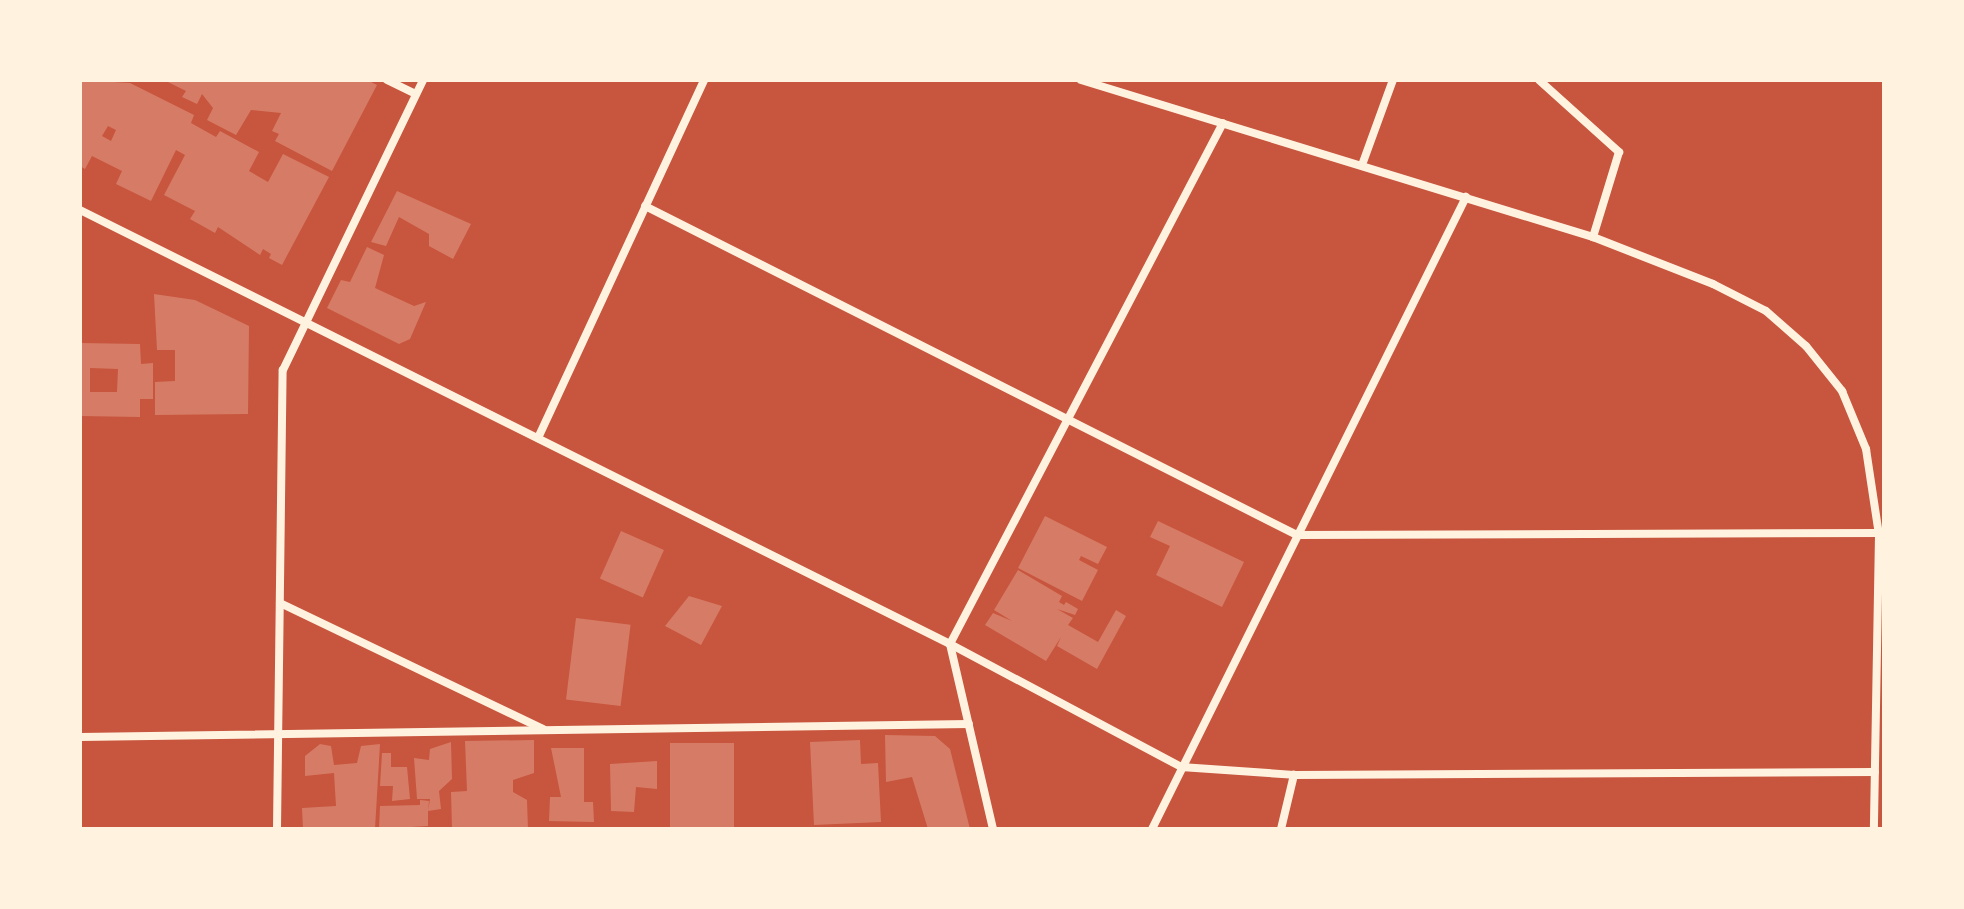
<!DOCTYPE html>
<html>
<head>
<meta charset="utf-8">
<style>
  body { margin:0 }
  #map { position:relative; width:1964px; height:909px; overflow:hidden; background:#c8553d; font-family:"Golos Text",sans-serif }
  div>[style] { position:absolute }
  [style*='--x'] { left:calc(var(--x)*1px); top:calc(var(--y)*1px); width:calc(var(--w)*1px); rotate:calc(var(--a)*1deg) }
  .building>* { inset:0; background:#d67c66; transform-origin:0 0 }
  .minor>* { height:8px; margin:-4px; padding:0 4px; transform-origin:4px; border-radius:4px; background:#fff3e0 }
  span { translate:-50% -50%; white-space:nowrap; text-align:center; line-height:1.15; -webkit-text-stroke:8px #fff3e0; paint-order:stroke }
  .frame { position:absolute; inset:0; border:82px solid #fff3e0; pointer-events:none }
</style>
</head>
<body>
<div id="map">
  <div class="building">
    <i style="clip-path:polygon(evenodd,80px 80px,130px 83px,194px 115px,191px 123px,216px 137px,220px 131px,259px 152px,249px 171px,268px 182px,283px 154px,329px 177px,282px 265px,269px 258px,271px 254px,263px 249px,260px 255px,218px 227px,215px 233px,190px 219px,195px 211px,164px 195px,185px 155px,176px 150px,151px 201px,116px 184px,122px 171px,92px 156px,85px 169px,80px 166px,80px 80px,108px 126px,116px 130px,111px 141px,102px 136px,108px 126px)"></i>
    <i style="clip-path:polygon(164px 80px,367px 80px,377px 85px,332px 171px,275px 141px,279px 134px,272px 131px,281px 113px,251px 110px,236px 135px,207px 120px,213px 108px,202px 94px,197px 104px,182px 97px,186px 91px)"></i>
    <i style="clip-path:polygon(397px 191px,471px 224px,453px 259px,429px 246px,429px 234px,399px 217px,386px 246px,371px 242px)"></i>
    <i style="clip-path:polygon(367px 247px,384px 255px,375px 288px,414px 306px,426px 302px,410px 339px,399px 344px,327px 308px,341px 280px,350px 282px)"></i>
    <i style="clip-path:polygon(154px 294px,195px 300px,249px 326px,248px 414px,155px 415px,155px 382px,175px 381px,175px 350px,157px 350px)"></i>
    <i style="clip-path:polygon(evenodd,80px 343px,140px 344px,141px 364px,153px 363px,153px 399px,140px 399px,140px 417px,80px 416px,80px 343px,90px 368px,118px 369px,117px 392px,90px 392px,90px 368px)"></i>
    <i style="clip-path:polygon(1045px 516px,1107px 547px,1098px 564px,1081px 556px,1079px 560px,1098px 570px,1082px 601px,1018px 568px)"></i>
    <i style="clip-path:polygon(1158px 521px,1244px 562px,1222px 607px,1156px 575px,1170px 546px,1150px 537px)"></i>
    <i style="left:621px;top:531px;width:47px;height:52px;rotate:24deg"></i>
    <i style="clip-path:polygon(1018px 570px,1062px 596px,1059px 602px,1064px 605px,1066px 602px,1078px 609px,1075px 615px,1057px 609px,1073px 618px,1068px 625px,1098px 642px,1116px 610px,1126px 616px,1097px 669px,1057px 646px,1061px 637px,1046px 661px,985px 625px,993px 613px,1012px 621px,994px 610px)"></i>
    <i style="clip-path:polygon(689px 596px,722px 606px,701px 645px,665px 626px)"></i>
    <i style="left:576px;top:618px;width:55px;height:82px;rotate:7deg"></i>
    <i style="clip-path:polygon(885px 735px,935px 736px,950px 749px,970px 829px,928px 829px,912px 777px,886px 782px)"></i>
    <i style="clip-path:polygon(534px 740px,534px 773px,513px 780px,513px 792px,527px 800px,528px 829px,452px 829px,451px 792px,467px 791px,465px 741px)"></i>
    <i style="clip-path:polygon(860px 740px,861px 764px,878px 763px,881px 822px,814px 825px,810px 742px)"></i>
    <i style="clip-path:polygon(451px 742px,452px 779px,439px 791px,441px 809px,428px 811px,428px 826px,379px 829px,380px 806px,420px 805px,420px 800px,429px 801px,428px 811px,430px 799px,417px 799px,414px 758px,429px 760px,430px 749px)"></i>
    <i style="left:670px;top:743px;width:64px;height:86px"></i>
    <i style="clip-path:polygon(320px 744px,331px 746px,334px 765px,357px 763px,361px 746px,380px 744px,375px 829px,303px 829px,302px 808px,336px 806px,334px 773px,305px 776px,305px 756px)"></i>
    <i style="clip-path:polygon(551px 748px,584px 748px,584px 802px,593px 802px,594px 822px,549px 821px,550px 797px,561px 797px)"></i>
    <i style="clip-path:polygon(382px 753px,391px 753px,391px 767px,407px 767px,410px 799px,392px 801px,393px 786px,380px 786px)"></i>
    <i style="clip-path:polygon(657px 761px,657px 789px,636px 787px,634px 812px,611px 811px,610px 764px)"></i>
  </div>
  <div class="minor">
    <i style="--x:387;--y:80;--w:32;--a:26"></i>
    <i style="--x:1081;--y:80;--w:536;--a:17.05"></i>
    <i style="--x:1593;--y:237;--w:129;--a:21.4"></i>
    <i style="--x:1713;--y:284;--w:59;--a:27"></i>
    <i style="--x:1766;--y:311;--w:53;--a:41.2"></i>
    <i style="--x:1806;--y:346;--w:58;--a:51.3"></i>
    <i style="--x:1842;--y:391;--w:63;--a:67.5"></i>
    <i style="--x:1866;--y:449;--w:87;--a:81.4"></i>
    <i style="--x:1879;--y:535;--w:294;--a:91"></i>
    <i style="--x:1539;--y:80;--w:108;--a:42"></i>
    <i style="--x:1619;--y:152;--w:89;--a:107"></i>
    <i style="--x:1362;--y:165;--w:90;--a:-70"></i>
    <i style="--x:645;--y:206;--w:730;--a:26.78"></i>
    <i style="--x:1297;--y:535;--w:587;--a:-0.2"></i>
    <i style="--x:80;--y:210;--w:972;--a:26.51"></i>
    <i style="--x:950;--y:644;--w:262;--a:28"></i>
    <i style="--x:1181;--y:767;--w:113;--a:4"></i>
    <i style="--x:1294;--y:775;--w:581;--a:-0.3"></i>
    <i style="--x:538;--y:438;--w:395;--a:-65.1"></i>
    <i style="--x:280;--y:603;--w:292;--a:25.6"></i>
    <i style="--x:80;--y:737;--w:889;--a:-0.84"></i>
    <i style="--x:277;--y:829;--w:459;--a:-89.3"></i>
    <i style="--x:283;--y:370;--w:322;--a:-64.2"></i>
    <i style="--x:993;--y:829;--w:190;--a:-103.1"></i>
    <i style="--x:950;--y:644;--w:588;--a:-62.35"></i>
    <i style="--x:1152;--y:829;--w:706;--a:-63.58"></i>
    <i style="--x:1281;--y:829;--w:56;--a:-76.5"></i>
  </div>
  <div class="frame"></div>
</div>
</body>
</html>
